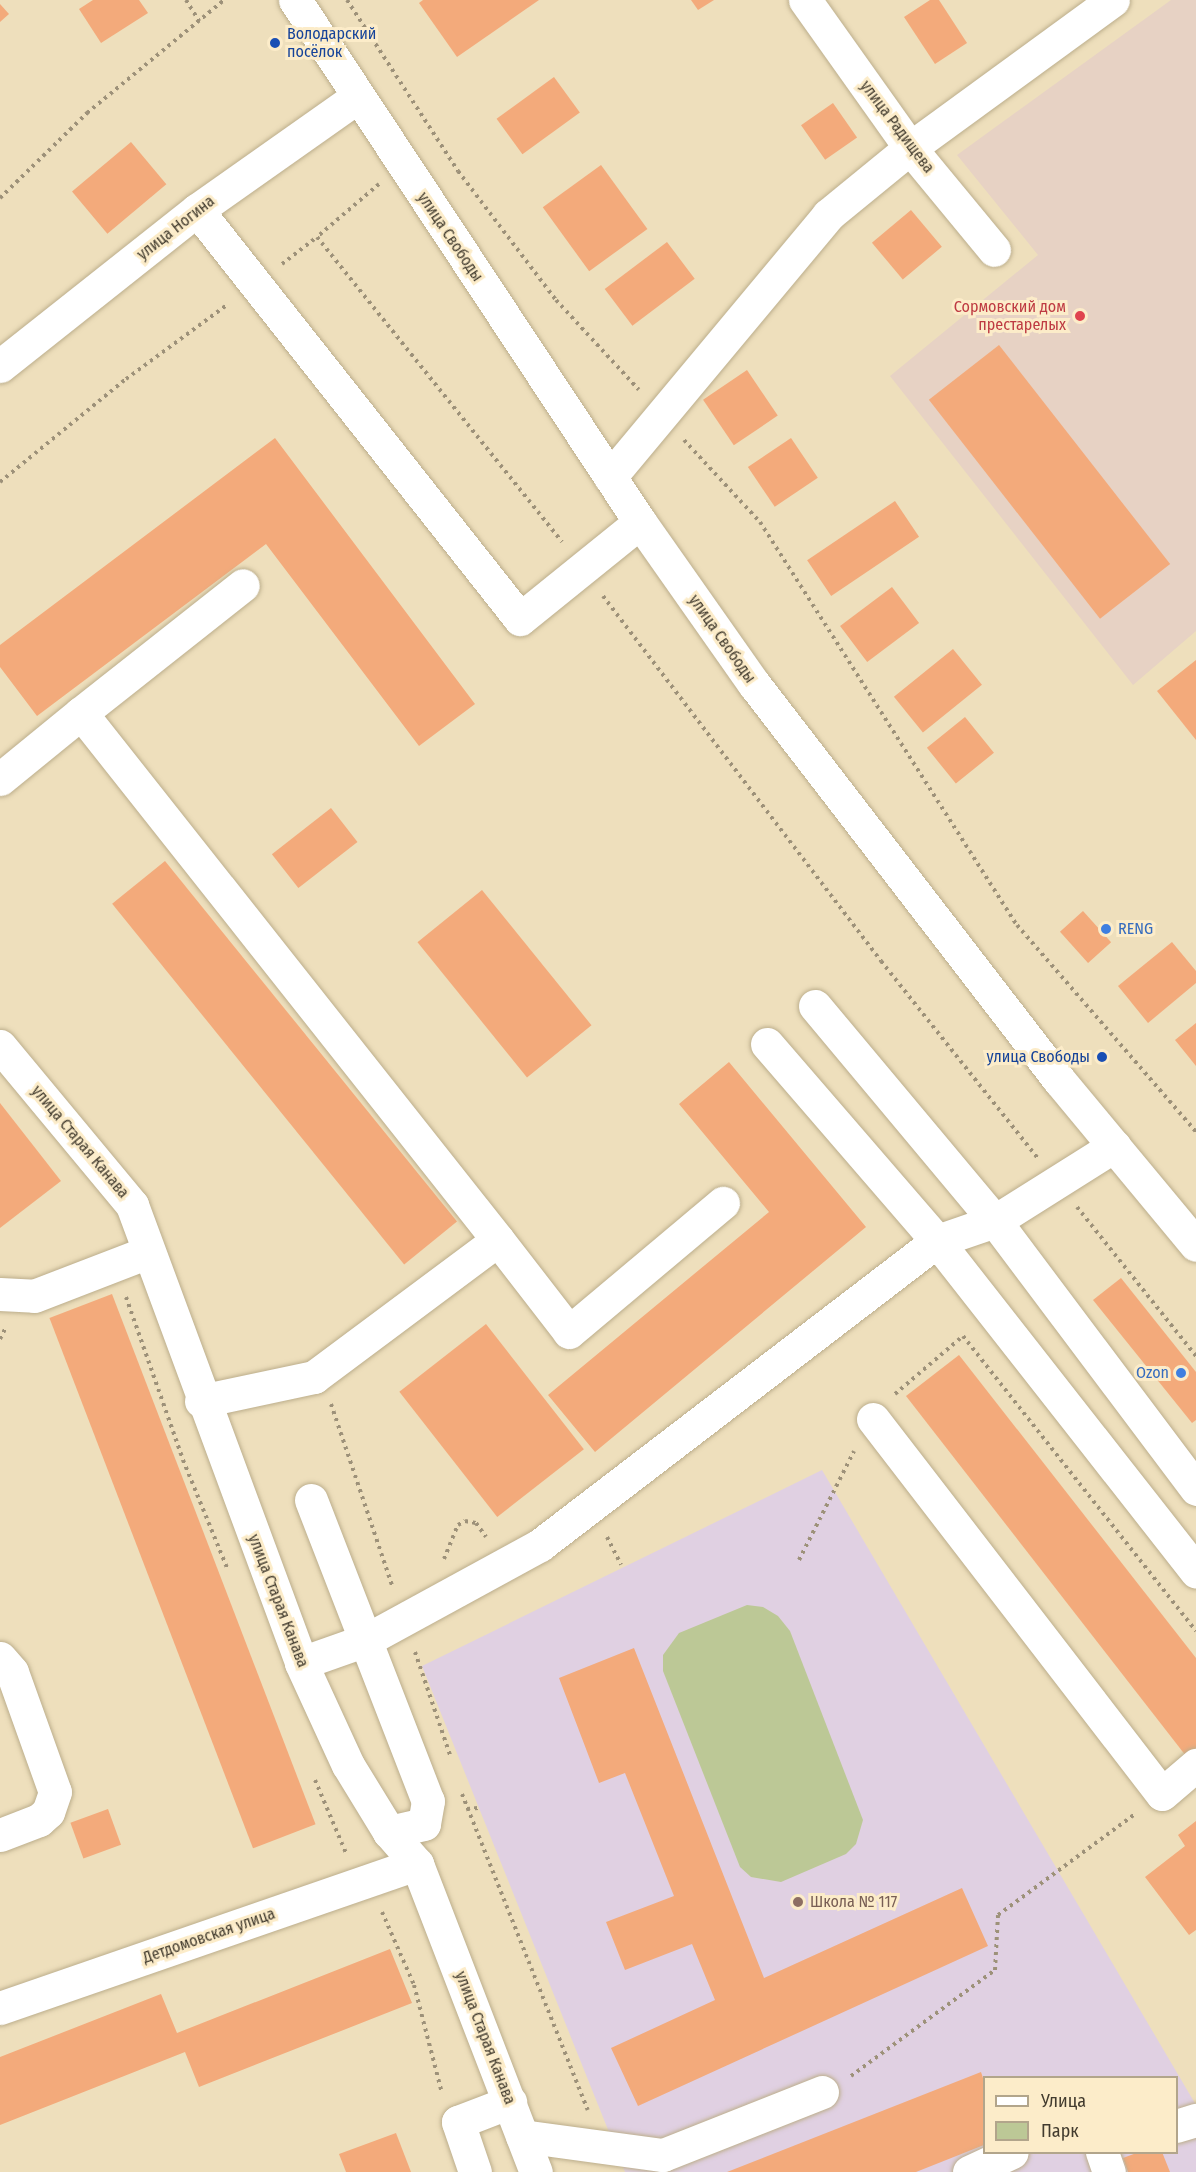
<!DOCTYPE html>
<html>
<head>
<meta charset="utf-8">
<style>
  body { margin:0 }
  #map { position:relative; width:1196px; height:2172px; overflow:hidden; background:#eedfbc; font-family:"Fira Sans Condensed",sans-serif }
  div>[style] { position:absolute }
  [style*='--x'] { left:calc(var(--x)*1px); top:calc(var(--y)*1px); width:calc(var(--w)*1px); rotate:calc(var(--a)*1deg) }
  .education>* { inset:0; background:#e0d0e2 }
  .medical>* { inset:0; background:#e7d2c4 }
  .green>* { inset:0; background:#bcc896 }
  .building>* { inset:0; background:#f3aa7b; transform-origin:0 0 }
  .path>* { height:4px; margin-top:-2px; transform-origin:0; background:repeating-linear-gradient(90deg,#9d9179 0 3px,transparent 0 7.5px) }
  .roads { filter:drop-shadow(0 0 2px #bcae8c) drop-shadow(0 0 2px #bcae8c) }
  .minor>* { height:33px; margin:-16.5px; padding:0 16.5px; transform-origin:16.5px; border-radius:16.5px; background:#fff }
  .major>* { height:33px; margin:-16.5px; padding:0 16.5px; transform-origin:16.5px; border-radius:16.5px; background:#fff }
  .dots>* { width:16px; height:16px; translate:-50% -50%; box-sizing:border-box; border:3px solid #fcecc9; border-radius:50% }
  span { translate:-50% -50%; white-space:nowrap; text-align:center; line-height:1.15; -webkit-text-stroke:6px #fcecc9; paint-order:stroke }
  .transit-label { font-size:16px; color:#164399 }
  .left { translate:0 -50%; text-align:left }
  .right { translate:-100% -50%; text-align:right }
  .street-label { font-size:16px; color:#423b2e }
  .health-label { font-size:16px; color:#be3a42 }
  .shop-label { font-size:16px; color:#366cbe }
  .education-label { font-size:16px; color:#785e54 }
  .legend { position:absolute; left:983px; top:2076px; width:195px; height:78px; box-sizing:border-box; background:#fcecc9; border:2px solid #b2a58b; margin:0; padding:8px 10px; list-style:none; font-size:18px; color:#423b2e }
  .legend li { display:flex; align-items:center; gap:12px; height:30px }
  .legend b { width:30px; border:2px solid #b2a58b }
</style>
</head>
<body>
<div id="map">
  <div class="education">
    <i style="clip-path:polygon(evenodd,822px 1470px,1196px 2105px,1196px 2172px,625px 2172px,422px 1666px,822px 1470px,984px 2078px,1176px 2078px,1176px 2152px,984px 2152px,984px 2078px)"></i>
  </div>
  <div class="medical">
    <i style="clip-path:polygon(1171px 0,1196px 0,1196px 631px,1133px 685px,890px 376px,1038px 255px,957px 155px)"></i>
  </div>
  <div class="green">
    <i style="clip-path:polygon(747px 1605px,763px 1607px,778px 1616px,790px 1631px,863px 1820px,856px 1844px,846px 1854px,781px 1882px,751px 1877px,740px 1867px,663px 1671px,663px 1655px,679px 1633px)"></i>
  </div>
  <div class="building">
    <i style="clip-path:polygon(93px 0,139px 0,148px 13px,101px 43px,79px 9px)"></i>
    <i style="clip-path:polygon(423px 0,539px 0,457px 57px,419px 3px)"></i>
    <i style="clip-path:polygon(691px 0,714px 0,698px 10px)"></i>
    <i style="clip-path:polygon(930px 0,939px 0,967px 43px,935px 64px,904px 17px)"></i>
    <i style="clip-path:polygon(0 4px,9px 14px,0 22px)"></i>
    <i style="left:554px;top:77px;width:44px;height:71px;rotate:54deg"></i>
    <i style="left:833px;top:103px;width:42px;height:39px;rotate:55deg"></i>
    <i style="left:131px;top:142px;width:55px;height:77px;rotate:50deg"></i>
    <i style="left:601px;top:165px;width:79px;height:72px;rotate:54deg"></i>
    <i style="left:911px;top:210px;width:48px;height:51px;rotate:50deg"></i>
    <i style="left:667px;top:242px;width:46px;height:78px;rotate:53deg"></i>
    <i style="left:999px;top:345px;width:278px;height:89px;rotate:52deg"></i>
    <i style="left:747px;top:370px;width:55px;height:53px;rotate:56deg"></i>
    <i style="clip-path:polygon(275px 438px,475px 704px,419px 746px,266px 544px,37px 716px,0 667px,0 645px)"></i>
    <i style="left:791px;top:438px;width:48px;height:52px;rotate:56deg"></i>
    <i style="left:895px;top:501px;width:43px;height:106px;rotate:56deg"></i>
    <i style="left:892px;top:587px;width:45px;height:65px;rotate:53deg"></i>
    <i style="left:953px;top:649px;width:46px;height:76px;rotate:51deg"></i>
    <i style="clip-path:polygon(1196px 660px,1196px 740px,1157px 691px)"></i>
    <i style="left:965px;top:717px;width:46px;height:49px;rotate:51deg"></i>
    <i style="left:331px;top:808px;width:43px;height:75px;rotate:52deg"></i>
    <i style="left:165px;top:861px;width:464px;height:68px;rotate:51deg"></i>
    <i style="left:482px;top:890px;width:174px;height:83px;rotate:51deg"></i>
    <i style="left:1083px;top:911px;width:42px;height:31px;rotate:48deg"></i>
    <i style="clip-path:polygon(1172px 942px,1196px 971px,1196px 983px,1148px 1023px,1118px 986px)"></i>
    <i style="clip-path:polygon(1196px 1023px,1196px 1066px,1175px 1040px)"></i>
    <i style="clip-path:polygon(729px 1062px,866px 1227px,595px 1452px,548px 1395px,769px 1212px,679px 1104px)"></i>
    <i style="clip-path:polygon(0 1103px,61px 1181px,0 1228px)"></i>
    <i style="clip-path:polygon(1121px 1278px,1196px 1372px,1196px 1420px,1192px 1423px,1093px 1300px)"></i>
    <i style="left:112px;top:1294px;width:568px;height:67px;rotate:69deg"></i>
    <i style="left:486px;top:1324px;width:159px;height:110px;rotate:52deg"></i>
    <i style="clip-path:polygon(959px 1355px,1196px 1658px,1196px 1748px,1186px 1756px,906px 1396px)"></i>
    <i style="clip-path:polygon(634px 1648px,764px 1978px,962px 1888px,988px 1946px,638px 2106px,611px 2048px,715px 2000px,692px 1944px,625px 1970px,606px 1922px,674px 1896px,625px 1773px,599px 1783px,559px 1678px)"></i>
    <i style="left:108px;top:1809px;width:38px;height:40px;rotate:70deg"></i>
    <i style="clip-path:polygon(1196px 1821px,1196px 1930px,1189px 1935px,1145px 1877px,1185px 1846px,1178px 1835px)"></i>
    <i style="clip-path:polygon(390px 1949px,412px 2003px,199px 2087px,185px 2052px,0 2125px,0 2057px,161px 1994px,177px 2033px)"></i>
    <i style="clip-path:polygon(981px 2072px,984px 2081px,984px 2145px,916px 2172px,727px 2172px)"></i>
    <i style="clip-path:polygon(396px 2133px,411px 2172px,346px 2172px,339px 2154px)"></i>
    <i style="clip-path:polygon(1139px 2152px,1162px 2152px,1170px 2172px,1128px 2172px,1123px 2158px)"></i>
  </div>
  <div class="path">
    <i style="--x:186;--y:0;--w:25;--a:58"></i>
    <i style="--x:347;--y:0;--w:204;--a:57"></i>
    <i style="--x:458;--y:171;--w:162;--a:52.8"></i>
    <i style="--x:556;--y:300;--w:122;--a:47.3"></i>
    <i style="--x:379;--y:184;--w:82;--a:139.5"></i>
    <i style="--x:317;--y:237;--w:391;--a:51.2"></i>
    <i style="--x:0;--y:198;--w:122;--a:-44.3"></i>
    <i style="--x:87;--y:113;--w:178;--a:-39.5"></i>
    <i style="--x:282;--y:264;--w:44;--a:-37.6"></i>
    <i style="--x:684;--y:440;--w:112;--a:47.2"></i>
    <i style="--x:760;--y:522;--w:478;--a:57.5"></i>
    <i style="--x:1017;--y:925;--w:274;--a:49.1"></i>
    <i style="--x:0;--y:482;--w:163;--a:-39.3"></i>
    <i style="--x:126;--y:379;--w:127;--a:-36.3"></i>
    <i style="--x:603;--y:596;--w:459;--a:52.7"></i>
    <i style="--x:881;--y:961;--w:251;--a:51.5"></i>
    <i style="--x:1077;--y:1207;--w:191;--a:51.4"></i>
    <i style="--x:126;--y:1297;--w:173;--a:70.7"></i>
    <i style="--x:183;--y:1460;--w:117;--a:67.8"></i>
    <i style="--x:0;--y:1339;--w:11;--a:-63"></i>
    <i style="--x:895;--y:1394;--w:89;--a:-40.5"></i>
    <i style="--x:963;--y:1336;--w:376;--a:51.7"></i>
    <i style="--x:331;--y:1404;--w:194;--a:71.4"></i>
    <i style="--x:607;--y:1537;--w:31;--a:63"></i>
    <i style="--x:444;--y:1559;--w:37;--a:-68"></i>
    <i style="--x:458;--y:1525;--w:8;--a:-30"></i>
    <i style="--x:465;--y:1521;--w:11;--a:10"></i>
    <i style="--x:476;--y:1523;--w:17;--a:54"></i>
    <i style="--x:799;--y:1560;--w:122;--a:-63.2"></i>
    <i style="--x:415;--y:1652;--w:112;--a:71.2"></i>
    <i style="--x:315;--y:1780;--w:79;--a:67"></i>
    <i style="--x:462;--y:1794;--w:340;--a:68.3"></i>
    <i style="--x:467;--y:1809;--w:11;--a:-5"></i>
    <i style="--x:382;--y:1912;--w:80;--a:66.3"></i>
    <i style="--x:414;--y:1985;--w:112;--a:75.5"></i>
    <i style="--x:851;--y:2076;--w:179;--a:-36.4"></i>
    <i style="--x:995;--y:1970;--w:55;--a:-86.9"></i>
    <i style="--x:998;--y:1915;--w:170;--a:-36.4"></i>
  </div>
  <div class="roads">
    <div class="minor">
      <i style="--x:805;--y:0;--w:181;--a:54.6"></i>
      <i style="--x:910;--y:148;--w:132;--a:50.5"></i>
      <i style="--x:197;--y:210;--w:521;--a:51.7"></i>
      <i style="--x:520;--y:619;--w:154;--a:-38.9"></i>
      <i style="--x:0;--y:366;--w:251;--a:-38.4"></i>
      <i style="--x:197;--y:210;--w:196;--a:-35.2"></i>
      <i style="--x:610;--y:477;--w:341;--a:-50.2"></i>
      <i style="--x:828;--y:215;--w:106;--a:-39.3"></i>
      <i style="--x:910;--y:148;--w:251;--a:-36.1"></i>
      <i style="--x:81;--y:713;--w:206;--a:-38.3"></i>
      <i style="--x:0;--y:779;--w:104;--a:-39.2"></i>
      <i style="--x:81;--y:713;--w:672;--a:51.65"></i>
      <i style="--x:815;--y:1006;--w:280;--a:50.1"></i>
      <i style="--x:995;--y:1221;--w:335;--a:53.1"></i>
      <i style="--x:767;--y:1044;--w:260;--a:49.2"></i>
      <i style="--x:937;--y:1241;--w:420;--a:51.9"></i>
      <i style="--x:0;--y:1046;--w:207;--a:50.3"></i>
      <i style="--x:132;--y:1205;--w:488;--a:69.7"></i>
      <i style="--x:301;--y:1663;--w:112;--a:65.3"></i>
      <i style="--x:348;--y:1765;--w:79;--a:58.5"></i>
      <i style="--x:389;--y:1832;--w:43;--a:48.8"></i>
      <i style="--x:417;--y:1864;--w:330;--a:68.9"></i>
      <i style="--x:0;--y:1294;--w:34;--a:3"></i>
      <i style="--x:34;--y:1296;--w:122;--a:-21.1"></i>
      <i style="--x:201;--y:1401;--w:116;--a:-12"></i>
      <i style="--x:314;--y:1377;--w:229;--a:-36.7"></i>
      <i style="--x:498;--y:1240;--w:116;--a:52.3"></i>
      <i style="--x:569;--y:1332;--w:201;--a:-40"></i>
      <i style="--x:873;--y:1419;--w:473;--a:52.4"></i>
      <i style="--x:1162;--y:1794;--w:45;--a:-40.5"></i>
      <i style="--x:311;--y:1500;--w:323;--a:68.8"></i>
      <i style="--x:428;--y:1801;--w:23;--a:100"></i>
      <i style="--x:424;--y:1824;--w:36;--a:167"></i>
      <i style="--x:0;--y:1658;--w:18;--a:49"></i>
      <i style="--x:12;--y:1672;--w:127;--a:70.3"></i>
      <i style="--x:55;--y:1792;--w:21;--a:109"></i>
      <i style="--x:48;--y:1812;--w:12;--a:138"></i>
      <i style="--x:39;--y:1820;--w:42;--a:159"></i>
      <i style="--x:301;--y:1663;--w:69;--a:-19.5"></i>
      <i style="--x:366;--y:1640;--w:198;--a:-28.6"></i>
      <i style="--x:540;--y:1545;--w:500;--a:-37.44"></i>
      <i style="--x:937;--y:1241;--w:61;--a:-19"></i>
      <i style="--x:995;--y:1221;--w:141;--a:-32.2"></i>
      <i style="--x:0;--y:2008;--w:441;--a:-19.1"></i>
      <i style="--x:1176;--y:2126;--w:21;--a:-17"></i>
      <i style="--x:522;--y:2136;--w:142;--a:7.7"></i>
      <i style="--x:663;--y:2155;--w:171;--a:-21.6"></i>
      <i style="--x:1102;--y:2152;--w:21;--a:71"></i>
      <i style="--x:475;--y:2172;--w:53;--a:-108.8"></i>
      <i style="--x:458;--y:2122;--w:56;--a:-21"></i>
      <i style="--x:969;--y:2172;--w:47;--a:-24.9"></i>
    </div>
    <div class="major">
      <i style="--x:295;--y:0;--w:626;--a:56.54"></i>
      <i style="--x:640;--y:522;--w:198;--a:54.9"></i>
      <i style="--x:754;--y:684;--w:500;--a:52.4"></i>
      <i style="--x:1059;--y:1080;--w:214;--a:50.3"></i>
    </div>
  </div>
  <div class="dots">
    <i style="left:275px;top:43px;background:#1a4fb4"></i>
    <i style="left:1080px;top:316px;background:#e0444e"></i>
    <i style="left:1106px;top:929px;background:#3f7fe0"></i>
    <i style="left:1102px;top:1057px;background:#1a4fb4"></i>
    <i style="left:1181px;top:1373px;background:#3f7fe0"></i>
    <i style="left:798px;top:1902px;background:#8d6e63"></i>
  </div>
  <div class="transit-label">
    <span class="left" style="left:287px;top:43px">Володарский<br>посёлок</span>
    <span class="right" style="left:1090px;top:1057px">улица Свободы</span>
  </div>
  <div class="street-label">
    <span style="left:897px;top:127px;rotate:53deg">улица Радищева</span>
    <span style="left:176px;top:228px;rotate:-38deg">улица Ногина</span>
    <span style="left:450px;top:237px;rotate:56deg">улица Свободы</span>
    <span style="left:722px;top:639px;rotate:55deg">улица Свободы</span>
    <span style="left:80px;top:1142px;rotate:50deg">улица Старая Канава</span>
    <span style="left:278px;top:1601px;rotate:69deg">улица Старая Канава</span>
    <span style="left:209px;top:1936px;rotate:-19deg">Детдомовская улица</span>
    <span style="left:485px;top:2038px;rotate:69deg">улица Старая Канава</span>
  </div>
  <div class="health-label">
    <span class="right" style="left:1066px;top:316px">Сормовский дом<br>престарелых</span>
  </div>
  <div class="shop-label">
    <span class="left" style="left:1118px;top:929px">RENG</span>
    <span class="right" style="left:1169px;top:1373px">Ozon</span>
  </div>
  <div class="education-label">
    <span class="left" style="left:810px;top:1902px">Школа № 117</span>
  </div>
  <ul class="legend">
  <li><b style="height:8px;background:#fff"></b>Улица</li>
  <li><b style="height:16px;background:#bcc896"></b>Парк</li>
  </ul>
</div>
</body>
</html>
